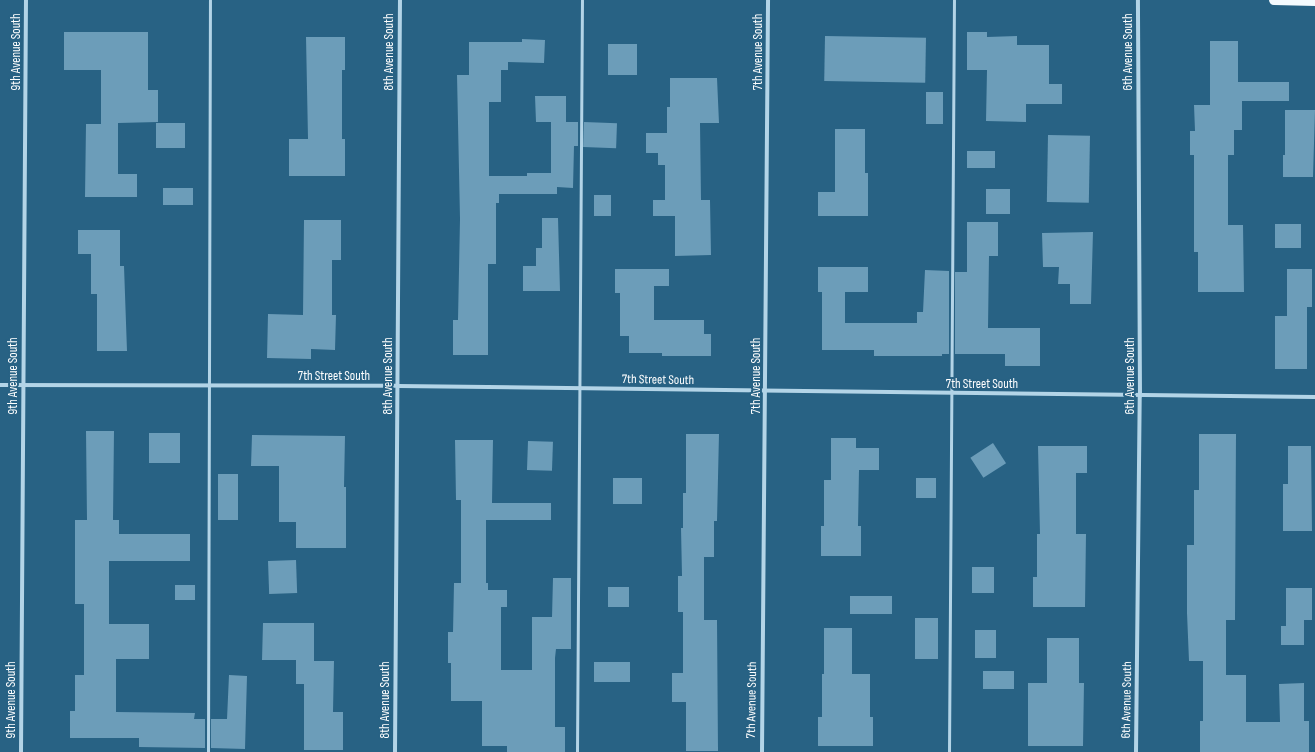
<!DOCTYPE html>
<html>
<head>
<meta charset="utf-8">
<style>
  body { margin:0 }
  #map { position:relative; width:1315px; height:752px; overflow:hidden; background:#286284; font-family:"Sofia Sans Condensed",sans-serif }
  div>[style] { position:absolute }
  [style*='--x'] { left:calc(var(--x)*1px); top:calc(var(--y)*1px); width:calc(var(--w)*1px); rotate:calc(var(--a)*1deg) }
  .building>* { inset:0; background:#6c9db9; transform-origin:0 0 }
  .service>* { height:3px; margin:-1.5px; padding:0 1.5px; transform-origin:1.5px; border-radius:1.5px; background:#b3d4e7 }
  .minor>* { height:4px; margin:-2px; padding:0 2px; transform-origin:2px; border-radius:2px; background:#b3d4e7 }
  .primary>* { height:10px; margin:-5px; padding:0 5px; transform-origin:5px; border-radius:5px; background:#f4fafe }
  span { translate:-50% -50%; white-space:nowrap; text-align:center; line-height:1.15; -webkit-text-stroke:4px #286284; paint-order:stroke }
  .street-label { font-size:13px; color:#fff }
</style>
</head>
<body>
<div id="map">
  <div class="building">
    <i style="clip-path:polygon(64px 32px,148px 32px,148px 90px,158px 90px,158px 122px,118px 123px,118px 174px,137px 174px,137px 197px,85px 197px,86px 124px,101px 124px,101px 70px,64px 70px)"></i>
    <i style="clip-path:polygon(967px 32px,987px 32px,987px 37px,1017px 36px,1017px 45px,1049px 45px,1049px 84px,1062px 84px,1062px 104px,1026px 104px,1026px 122px,986px 121px,987px 70px,967px 70px)"></i>
    <i style="left:825px;top:36px;width:101px;height:45px;rotate:1deg"></i>
    <i style="clip-path:polygon(306px 37px,345px 37px,345px 70px,342px 70px,342px 139px,345px 139px,345px 176px,289px 176px,289px 139px,308px 139px)"></i>
    <i style="clip-path:polygon(522px 39px,545px 40px,544px 63px,508px 62px,508px 70px,501px 70px,501px 102px,489px 102px,489px 176px,527px 176px,527px 173px,551px 173px,551px 122px,536px 122px,535px 96px,566px 96px,566px 122px,578px 122px,578px 146px,574px 146px,573px 188px,557px 187px,557px 194px,499px 194px,499px 203px,496px 203px,496px 264px,488px 264px,488px 355px,453px 355px,453px 320px,458px 320px,460px 219px,457px 75px,469px 75px,469px 42px,522px 42px)"></i>
    <i style="clip-path:polygon(1210px 41px,1238px 41px,1238px 82px,1289px 82px,1289px 101px,1242px 101px,1242px 130px,1234px 130px,1234px 155px,1228px 155px,1228px 225px,1243px 225px,1244px 292px,1198px 292px,1198px 252px,1194px 252px,1194px 155px,1190px 155px,1190px 131px,1195px 131px,1194px 105px,1210px 105px)"></i>
    <i style="left:608px;top:44px;width:29px;height:31px"></i>
    <i style="clip-path:polygon(670px 78px,717px 78px,719px 123px,700px 123px,701px 200px,710px 200px,711px 255px,675px 256px,675px 216px,653px 216px,653px 200px,665px 200px,665px 165px,658px 165px,658px 153px,646px 153px,646px 133px,667px 133px,667px 107px,670px 107px)"></i>
    <i style="left:926px;top:92px;width:17px;height:32px"></i>
    <i style="clip-path:polygon(1285px 110px,1315px 110px,1313px 177px,1283px 177px,1283px 155px,1285px 155px)"></i>
    <i style="left:584px;top:122px;width:33px;height:25px;rotate:2deg"></i>
    <i style="left:156px;top:123px;width:29px;height:25px"></i>
    <i style="clip-path:polygon(835px 129px,865px 129px,865px 173px,868px 173px,868px 216px,818px 216px,818px 192px,835px 192px)"></i>
    <i style="left:1048px;top:135px;width:42px;height:67px;rotate:1deg"></i>
    <i style="left:967px;top:151px;width:28px;height:17px"></i>
    <i style="left:163px;top:188px;width:30px;height:17px"></i>
    <i style="left:986px;top:189px;width:24px;height:25px"></i>
    <i style="left:594px;top:195px;width:17px;height:21px"></i>
    <i style="clip-path:polygon(542px 218px,558px 218px,560px 291px,523px 291px,523px 266px,536px 266px,536px 248px,542px 248px)"></i>
    <i style="clip-path:polygon(304px 220px,341px 220px,341px 260px,332px 260px,332px 315px,336px 315px,335px 350px,311px 349px,311px 359px,267px 358px,268px 314px,303px 315px)"></i>
    <i style="clip-path:polygon(967px 222px,998px 222px,998px 256px,989px 256px,988px 328px,1040px 328px,1040px 366px,1005px 366px,1005px 354px,955px 354px,955px 272px,967px 272px)"></i>
    <i style="left:1275px;top:224px;width:26px;height:24px"></i>
    <i style="clip-path:polygon(78px 230px,120px 230px,120px 266px,124px 266px,127px 351px,97px 351px,97px 294px,91px 294px,91px 254px,78px 254px)"></i>
    <i style="clip-path:polygon(1093px 232px,1091px 304px,1070px 304px,1070px 284px,1058px 284px,1059px 267px,1043px 267px,1042px 233px)"></i>
    <i style="clip-path:polygon(818px 267px,868px 267px,868px 292px,845px 292px,845px 323px,917px 323px,917px 312px,923px 312px,925px 270px,949px 271px,949px 354px,942px 354px,942px 356px,874px 356px,874px 350px,822px 350px,822px 292px,818px 292px)"></i>
    <i style="clip-path:polygon(615px 269px,669px 269px,669px 286px,654px 286px,654px 320px,704px 320px,704px 334px,711px 334px,711px 356px,662px 356px,662px 353px,629px 353px,629px 336px,620px 336px,620px 293px,615px 293px)"></i>
    <i style="clip-path:polygon(1287px 269px,1312px 269px,1312px 307px,1307px 307px,1307px 369px,1275px 369px,1275px 316px,1287px 316px)"></i>
    <i style="clip-path:polygon(86px 431px,114px 431px,113px 520px,119px 520px,119px 534px,190px 534px,190px 561px,109px 561px,109px 624px,149px 624px,149px 659px,116px 659px,116px 712px,195px 713px,194px 719px,205px 719px,205px 748px,139px 747px,139px 738px,70px 738px,70px 711px,75px 711px,75px 675px,84px 675px,84px 604px,75px 604px,75px 520px,87px 520px)"></i>
    <i style="left:149px;top:433px;width:31px;height:30px"></i>
    <i style="clip-path:polygon(686px 434px,719px 434px,717px 521px,714px 521px,714px 557px,704px 557px,704px 620px,717px 620px,718px 751px,686px 751px,686px 702px,672px 702px,672px 673px,683px 673px,683px 612px,678px 612px,678px 576px,682px 576px,681px 528px,683px 528px,683px 493px,686px 493px)"></i>
    <i style="clip-path:polygon(1199px 434px,1236px 434px,1235px 620px,1226px 620px,1226px 675px,1246px 675px,1246px 722px,1280px 722px,1279px 684px,1304px 683px,1304px 721px,1309px 721px,1309px 752px,1200px 752px,1200px 721px,1203px 721px,1203px 661px,1189px 661px,1187px 613px,1187px 545px,1194px 545px,1194px 490px,1199px 490px)"></i>
    <i style="clip-path:polygon(252px 435px,345px 436px,344px 487px,346px 487px,346px 548px,296px 548px,296px 522px,279px 522px,279px 466px,251px 466px)"></i>
    <i style="clip-path:polygon(831px 438px,856px 438px,856px 448px,879px 448px,879px 470px,859px 470px,858px 526px,861px 526px,861px 556px,821px 556px,821px 526px,824px 526px,824px 480px,831px 480px)"></i>
    <i style="clip-path:polygon(455px 440px,493px 440px,492px 503px,551px 503px,551px 520px,486px 520px,486px 583px,488px 583px,488px 590px,507px 590px,507px 607px,501px 607px,501px 670px,532px 670px,532px 617px,552px 617px,553px 578px,571px 578px,571px 649px,556px 649px,555px 658px,555px 727px,565px 727px,565px 752px,507px 752px,507px 746px,482px 746px,482px 701px,451px 701px,451px 663px,448px 663px,448px 632px,453px 632px,454px 583px,461px 583px,461px 500px,456px 500px)"></i>
    <i style="left:528px;top:441px;width:25px;height:29px;rotate:2deg"></i>
    <i style="left:993px;top:443px;width:24px;height:27px;rotate:57deg"></i>
    <i style="clip-path:polygon(1038px 446px,1087px 446px,1087px 473px,1076px 473px,1076px 534px,1086px 534px,1085px 607px,1033px 607px,1033px 577px,1037px 577px,1037px 534px,1040px 534px)"></i>
    <i style="clip-path:polygon(1288px 446px,1311px 446px,1312px 531px,1283px 531px,1283px 484px,1288px 484px)"></i>
    <i style="left:218px;top:474px;width:20px;height:46px"></i>
    <i style="left:613px;top:478px;width:29px;height:26px"></i>
    <i style="left:916px;top:478px;width:20px;height:20px"></i>
    <i style="left:296px;top:560px;width:33px;height:28px;rotate:88deg"></i>
    <i style="left:972px;top:567px;width:22px;height:26px"></i>
    <i style="left:175px;top:585px;width:20px;height:15px"></i>
    <i style="left:608px;top:587px;width:21px;height:20px"></i>
    <i style="clip-path:polygon(1286px 588px,1312px 588px,1312px 620px,1304px 620px,1304px 645px,1281px 645px,1281px 626px,1286px 626px)"></i>
    <i style="left:850px;top:596px;width:42px;height:18px"></i>
    <i style="left:915px;top:618px;width:23px;height:41px"></i>
    <i style="clip-path:polygon(263px 623px,314px 623px,314px 661px,334px 661px,333px 712px,343px 712px,343px 750px,304px 750px,304px 684px,296px 684px,296px 660px,262px 660px)"></i>
    <i style="clip-path:polygon(824px 628px,852px 628px,852px 674px,870px 674px,870px 717px,873px 717px,873px 746px,818px 746px,818px 717px,822px 717px,822px 674px,824px 674px)"></i>
    <i style="left:975px;top:630px;width:21px;height:28px"></i>
    <i style="clip-path:polygon(1047px 638px,1079px 638px,1079px 683px,1084px 683px,1083px 746px,1028px 746px,1028px 683px,1047px 683px)"></i>
    <i style="left:594px;top:662px;width:36px;height:20px"></i>
    <i style="left:983px;top:671px;width:31px;height:18px"></i>
    <i style="clip-path:polygon(229px 675px,247px 676px,245px 749px,211px 748px,211px 719px,227px 719px)"></i>
  </div>
  <div class="service">
    <i style="--x:208;--y:752;--w:752;--a:-89.85"></i>
    <i style="--x:577;--y:752;--w:752;--a:-89.62"></i>
    <i style="--x:949;--y:752;--w:752;--a:-89.62"></i>
  </div>
  <div class="minor">
    <i style="--x:0;--y:385;--w:398;--a:0.1"></i>
    <i style="--x:398;--y:386;--w:917;--a:0.69"></i>
    <i style="--x:21;--y:752;--w:752;--a:-89.62"></i>
    <i style="--x:395;--y:752;--w:752;--a:-89.62"></i>
    <i style="--x:762;--y:752;--w:752;--a:-89.54"></i>
    <i style="--x:1136;--y:752;--w:356;--a:-89.4"></i>
    <i style="--x:1140;--y:396;--w:396;--a:-90.3"></i>
  </div>
  <div class="primary">
    <i style="--x:1274;--y:0;--w:41;--a:1.4"></i>
  </div>
  <div class="street-label">
    <span style="left:16px;top:52px;rotate:-90deg">9th Avenue South</span>
    <span style="left:389px;top:52px;rotate:-90deg">8th Avenue South</span>
    <span style="left:758px;top:52px;rotate:-90deg">7th Avenue South</span>
    <span style="left:1128px;top:52px;rotate:-90deg">6th Avenue South</span>
    <span style="left:13px;top:376px;rotate:-90deg">9th Avenue South</span>
    <span style="left:334px;top:376px">7th Street South</span>
    <span style="left:388px;top:376px;rotate:-90deg">8th Avenue South</span>
    <span style="left:756px;top:376px;rotate:-90deg">7th Avenue South</span>
    <span style="left:1130px;top:376px;rotate:-90deg">6th Avenue South</span>
    <span style="left:658px;top:380px;rotate:1deg">7th Street South</span>
    <span style="left:982px;top:384px">7th Street South</span>
    <span style="left:11px;top:700px;rotate:-90deg">9th Avenue South</span>
    <span style="left:385px;top:700px;rotate:-90deg">8th Avenue South</span>
    <span style="left:752px;top:700px;rotate:-89deg">7th Avenue South</span>
    <span style="left:1127px;top:700px;rotate:-89deg">6th Avenue South</span>
  </div>
</div>
</body>
</html>
